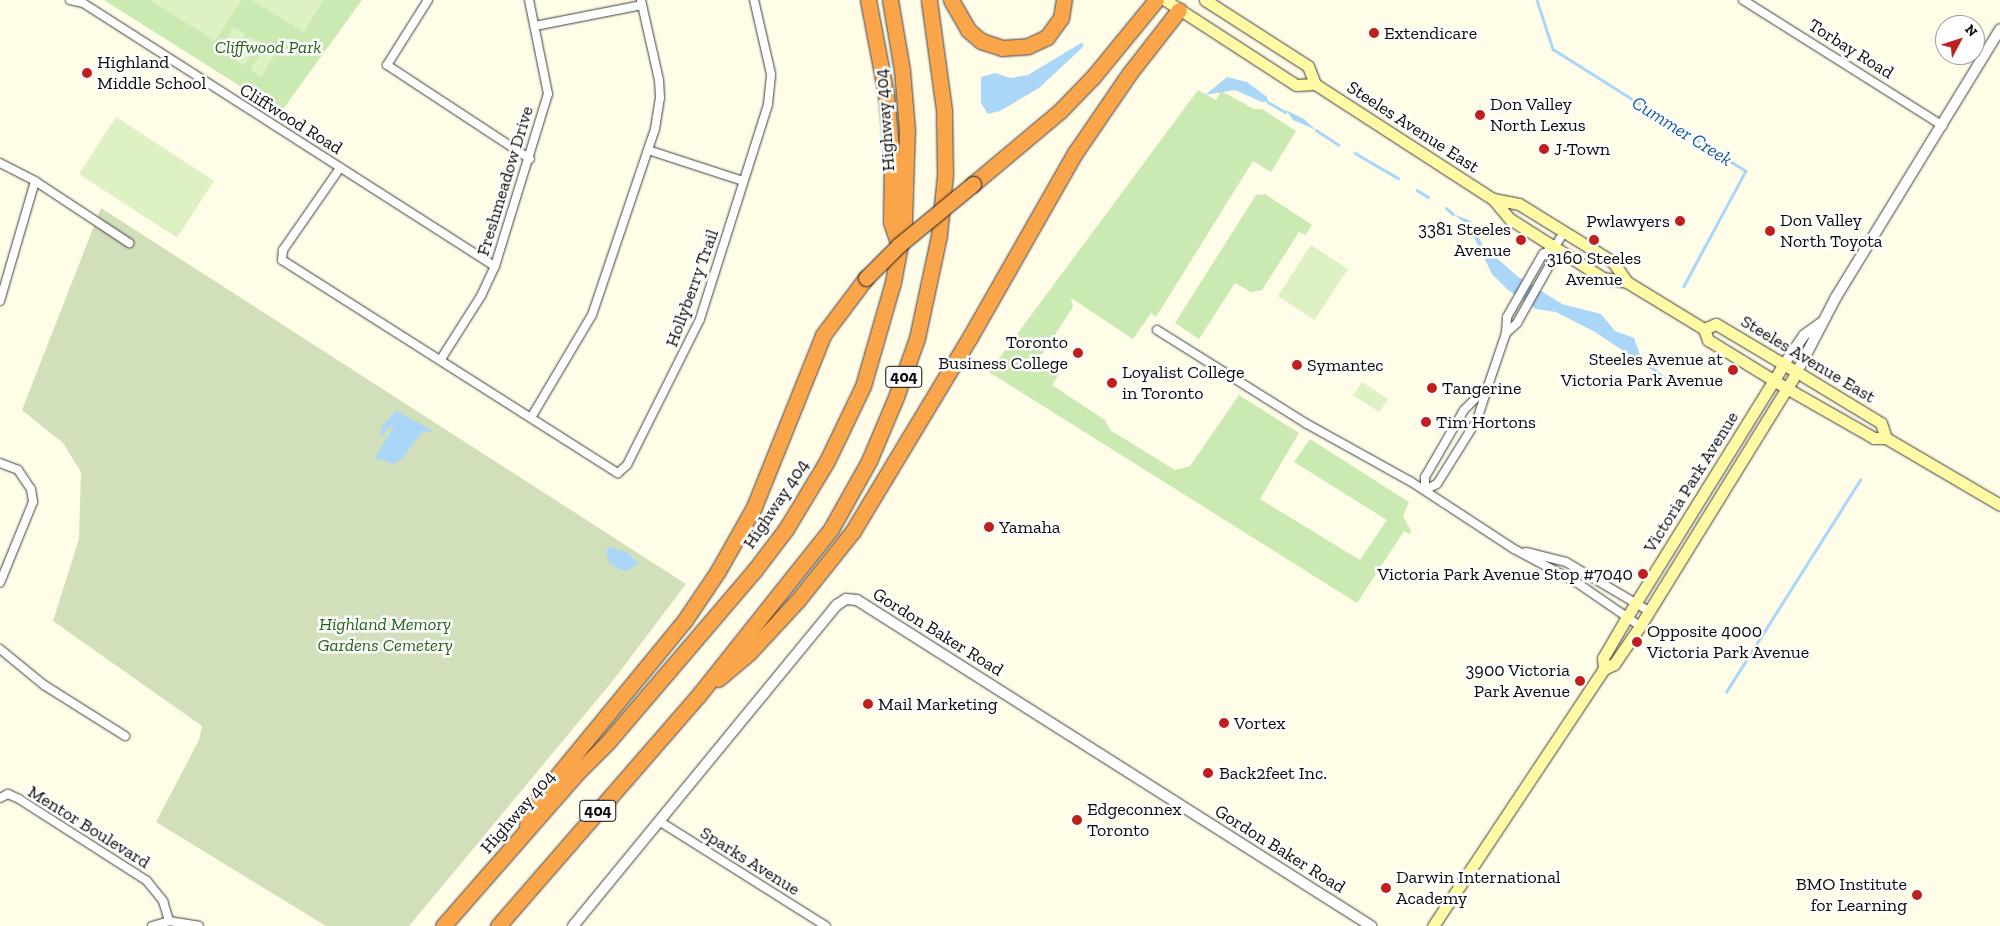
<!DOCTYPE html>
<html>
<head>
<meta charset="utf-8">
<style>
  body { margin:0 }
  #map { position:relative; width:2000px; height:926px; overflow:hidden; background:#fffce8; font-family:"Zilla Slab",serif }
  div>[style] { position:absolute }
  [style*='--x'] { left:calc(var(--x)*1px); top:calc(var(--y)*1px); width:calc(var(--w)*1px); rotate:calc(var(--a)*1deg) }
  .green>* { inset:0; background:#cbeab1 }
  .cemetery>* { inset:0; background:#d1e0ba }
  .pitch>* { inset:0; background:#def1c3; transform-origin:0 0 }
  .water>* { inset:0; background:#aad7f8 }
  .stream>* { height:2.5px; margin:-1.25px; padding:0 1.25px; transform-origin:1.25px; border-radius:1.25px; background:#aad7f8 }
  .roads { filter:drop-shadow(0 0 1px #3d3d3d) drop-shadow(0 0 1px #3d3d3d) }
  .minor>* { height:8px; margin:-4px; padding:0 4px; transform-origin:4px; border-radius:4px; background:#fff }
  .tertiary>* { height:10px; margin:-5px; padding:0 5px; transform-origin:5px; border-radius:5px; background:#fff }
  .secondary>* { height:11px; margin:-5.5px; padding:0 5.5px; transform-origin:5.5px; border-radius:5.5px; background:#fffaa3 }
  .motorway>* { height:15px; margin:-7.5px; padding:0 7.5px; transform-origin:7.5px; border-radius:7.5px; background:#faa54a }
  .bridges { filter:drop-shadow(0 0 1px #1b1b1b) drop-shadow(0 0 1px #1b1b1b) }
  .motorway-bridge>* { height:15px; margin:-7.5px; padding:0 7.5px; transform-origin:7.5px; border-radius:7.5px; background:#faa54a }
  .dots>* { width:14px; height:14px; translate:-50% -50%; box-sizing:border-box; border:2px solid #fff; border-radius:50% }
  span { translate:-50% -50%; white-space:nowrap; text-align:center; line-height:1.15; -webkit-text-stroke:5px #fff; paint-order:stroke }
  .shield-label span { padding:1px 4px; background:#fff; border:1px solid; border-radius:4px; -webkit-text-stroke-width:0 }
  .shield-label { font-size:16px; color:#0a0a0a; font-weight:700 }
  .poi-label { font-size:18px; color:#0a0a0a }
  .left { translate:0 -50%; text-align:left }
  .right { translate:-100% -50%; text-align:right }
  .park-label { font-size:18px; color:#246319; font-style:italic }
  .street-label { font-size:18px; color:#0a0a0a }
  .water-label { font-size:19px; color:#10589f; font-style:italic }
  .north { position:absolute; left:1935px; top:15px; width:50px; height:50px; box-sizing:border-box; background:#fff; border:1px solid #9d9d9d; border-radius:50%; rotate:50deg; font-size:14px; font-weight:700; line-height:20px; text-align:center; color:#0a0a0a }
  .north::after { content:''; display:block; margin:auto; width:18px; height:22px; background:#bf201e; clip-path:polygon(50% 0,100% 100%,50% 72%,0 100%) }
</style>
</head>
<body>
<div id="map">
  <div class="green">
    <i style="clip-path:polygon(104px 0,362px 0,281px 112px)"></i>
    <i style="clip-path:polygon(1198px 90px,1216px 100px,1221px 91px,1254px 109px,1262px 109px,1296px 131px,1271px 172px,1253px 161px,1156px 317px,1151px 313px,1133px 339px,1071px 298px,1073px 307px,1038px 361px,1059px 374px,1052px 385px,1105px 420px,1110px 430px,1175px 470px,1190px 466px,1239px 395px,1299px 433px,1260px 499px,1360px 560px,1387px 520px,1294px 462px,1310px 439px,1409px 502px,1403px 516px,1411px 531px,1410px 534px,1404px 531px,1357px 603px,989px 372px)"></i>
    <i style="clip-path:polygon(1265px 194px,1312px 225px,1306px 235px,1299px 232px,1262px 290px,1251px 292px,1235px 283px,1199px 339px,1175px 323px,1256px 195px)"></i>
  </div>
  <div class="cemetery">
    <i style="clip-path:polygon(101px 208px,686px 584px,615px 678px,409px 926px,326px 926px,156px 822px,199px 740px,202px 726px,53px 621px,79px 539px,81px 472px,63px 443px,22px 410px)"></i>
  </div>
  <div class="pitch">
    <i style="clip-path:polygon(150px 0,242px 0,215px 41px)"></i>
    <i style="clip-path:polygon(251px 0,323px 0,304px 32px)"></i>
    <i style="left:234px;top:27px;width:13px;height:27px;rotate:32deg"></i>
    <i style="left:250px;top:36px;width:12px;height:28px;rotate:35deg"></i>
    <i style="left:265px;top:46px;width:13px;height:28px;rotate:32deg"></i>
    <i style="left:116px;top:117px;width:117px;height:68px;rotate:33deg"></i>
    <i style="left:1311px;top:245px;width:44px;height:61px;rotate:33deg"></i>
    <i style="left:1362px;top:382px;width:31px;height:16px;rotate:33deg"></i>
  </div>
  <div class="water">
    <i style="clip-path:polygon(1081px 43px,1084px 44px,1082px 48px,1039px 88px,1000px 111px,988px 114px,981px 103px,981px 77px,995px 73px,1011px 78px,1028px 75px)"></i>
    <i style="clip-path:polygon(1227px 77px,1247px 82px,1267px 97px,1268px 102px,1262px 102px,1235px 90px,1205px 95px)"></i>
    <i style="clip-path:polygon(1286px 110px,1304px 119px,1316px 130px,1293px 120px)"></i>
    <i style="clip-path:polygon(1453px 214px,1471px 221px,1483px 246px,1517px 276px,1562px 304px,1601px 314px,1615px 331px,1634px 338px,1641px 357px,1676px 386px,1595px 332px,1556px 312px,1536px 309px,1508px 290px,1492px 274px,1468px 225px)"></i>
    <i style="clip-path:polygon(396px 411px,434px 431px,422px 432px,401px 460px,393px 464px,375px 458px,393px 428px,392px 425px,380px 438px,382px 426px)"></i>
    <i style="clip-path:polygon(610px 547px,626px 552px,639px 563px,627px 571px,618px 569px,610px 564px,607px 556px,606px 551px)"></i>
  </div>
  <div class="stream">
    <i style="--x:1537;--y:0;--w:52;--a:71.9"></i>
    <i style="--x:1553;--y:49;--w:228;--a:32.3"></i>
    <i style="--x:1746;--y:171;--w:131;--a:118.3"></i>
    <i style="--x:1268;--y:102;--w:20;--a:30"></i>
    <i style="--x:1316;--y:130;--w:27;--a:33"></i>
    <i style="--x:1355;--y:153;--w:50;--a:30.2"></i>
    <i style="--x:1417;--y:190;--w:13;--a:32"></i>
    <i style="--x:1446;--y:208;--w:9;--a:41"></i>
    <i style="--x:1726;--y:692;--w:251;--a:-57.7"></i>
  </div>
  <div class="roads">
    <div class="minor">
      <i style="--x:70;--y:0;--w:13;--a:13"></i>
      <i style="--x:83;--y:3;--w:489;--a:32.6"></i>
      <i style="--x:428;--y:0;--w:77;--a:122.2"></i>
      <i style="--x:387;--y:65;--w:171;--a:33.3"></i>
      <i style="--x:1743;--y:0;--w:236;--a:32.2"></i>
      <i style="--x:535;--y:26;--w:109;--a:-11.1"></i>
      <i style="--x:648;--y:150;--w:100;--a:18.1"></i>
      <i style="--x:0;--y:163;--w:39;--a:27"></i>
      <i style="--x:35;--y:181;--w:113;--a:33.4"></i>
      <i style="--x:340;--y:168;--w:100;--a:124.8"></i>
      <i style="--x:283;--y:250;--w:10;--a:96"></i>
      <i style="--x:282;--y:260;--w:398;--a:32.4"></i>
      <i style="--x:618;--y:473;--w:12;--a:-42"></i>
      <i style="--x:627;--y:465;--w:163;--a:-63.4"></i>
      <i style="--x:700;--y:319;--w:225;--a:-72.4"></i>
      <i style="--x:768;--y:104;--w:30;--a:-84"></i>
      <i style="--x:771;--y:74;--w:76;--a:-102.9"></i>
      <i style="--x:0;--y:301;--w:125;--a:-73.7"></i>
      <i style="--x:1157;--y:330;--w:177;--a:32.1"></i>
      <i style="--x:1307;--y:424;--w:118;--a:29"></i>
      <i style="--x:1410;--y:481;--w:124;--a:33.2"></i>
      <i style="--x:1514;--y:549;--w:70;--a:28"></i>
      <i style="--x:1576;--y:582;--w:78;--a:34.5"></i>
      <i style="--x:1506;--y:333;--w:15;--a:-42"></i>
      <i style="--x:1517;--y:323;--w:73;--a:-60.6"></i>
      <i style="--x:1553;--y:259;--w:11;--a:-85"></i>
      <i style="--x:1554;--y:248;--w:19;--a:-58"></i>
      <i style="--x:441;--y:359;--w:75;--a:-57.6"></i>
      <i style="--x:481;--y:296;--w:33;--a:-65"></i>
      <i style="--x:495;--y:266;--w:180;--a:-72.9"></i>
      <i style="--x:548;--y:94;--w:96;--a:-101.4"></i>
      <i style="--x:1488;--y:386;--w:34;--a:135"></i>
      <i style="--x:1464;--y:410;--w:20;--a:120"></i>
      <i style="--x:1454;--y:427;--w:58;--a:120.1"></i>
      <i style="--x:1425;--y:477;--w:13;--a:90"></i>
      <i style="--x:1425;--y:490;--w:13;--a:-27"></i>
      <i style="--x:1437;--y:484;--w:75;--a:-58"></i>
      <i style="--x:1477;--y:420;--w:36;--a:-72"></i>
      <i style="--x:1488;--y:386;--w:56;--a:-71.2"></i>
      <i style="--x:1506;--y:333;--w:16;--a:-86"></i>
      <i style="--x:1507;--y:317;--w:73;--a:-60.3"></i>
      <i style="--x:1543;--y:254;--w:13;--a:-29"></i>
      <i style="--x:532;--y:416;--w:117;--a:-59.3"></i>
      <i style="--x:592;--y:315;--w:196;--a:-71.3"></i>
      <i style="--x:655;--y:129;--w:31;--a:-81"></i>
      <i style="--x:660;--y:98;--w:18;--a:-93"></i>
      <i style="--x:659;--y:80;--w:82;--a:-102.7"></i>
      <i style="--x:0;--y:463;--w:19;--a:21"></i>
      <i style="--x:18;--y:470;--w:23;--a:56"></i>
      <i style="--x:31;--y:489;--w:13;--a:81"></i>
      <i style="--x:33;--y:502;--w:87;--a:112.2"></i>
      <i style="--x:1526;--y:552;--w:41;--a:14"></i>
      <i style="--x:1566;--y:562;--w:96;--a:30.6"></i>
      <i style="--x:0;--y:649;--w:57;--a:39.3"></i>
      <i style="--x:44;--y:685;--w:96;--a:32.2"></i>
      <i style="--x:0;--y:798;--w:9;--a:-27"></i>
      <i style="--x:8;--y:794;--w:12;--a:24"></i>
      <i style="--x:19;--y:799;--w:152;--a:32.6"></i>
      <i style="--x:147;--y:881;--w:26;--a:51"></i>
      <i style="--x:163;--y:901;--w:21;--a:73"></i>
      <i style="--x:659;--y:821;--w:197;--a:32.2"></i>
      <i style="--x:152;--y:926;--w:18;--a:-16"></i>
      <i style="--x:169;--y:921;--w:30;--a:9"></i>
    </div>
    <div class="tertiary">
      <i style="--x:1784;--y:364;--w:35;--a:-55"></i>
      <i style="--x:1804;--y:335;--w:21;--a:-35"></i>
      <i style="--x:1797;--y:372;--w:85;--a:-62.5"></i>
      <i style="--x:1836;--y:297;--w:314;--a:-58.5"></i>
      <i style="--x:573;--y:926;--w:416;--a:-50.6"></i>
      <i style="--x:837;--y:605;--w:11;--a:-34"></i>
      <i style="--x:846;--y:599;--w:11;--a:5"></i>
      <i style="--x:857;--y:600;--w:609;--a:32.38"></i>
    </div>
    <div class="secondary">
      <i style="--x:1165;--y:0;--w:156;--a:33"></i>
      <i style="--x:1296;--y:85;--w:19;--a:-3"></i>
      <i style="--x:1315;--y:84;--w:212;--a:32.9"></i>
      <i style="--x:1493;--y:199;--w:26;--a:50"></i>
      <i style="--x:1510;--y:219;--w:110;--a:32.4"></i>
      <i style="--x:1603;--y:278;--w:24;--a:9"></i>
      <i style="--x:1627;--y:282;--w:90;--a:31.4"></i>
      <i style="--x:1704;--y:329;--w:12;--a:70"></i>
      <i style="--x:1708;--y:340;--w:94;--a:31.5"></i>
      <i style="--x:1788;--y:389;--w:99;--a:29.7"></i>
      <i style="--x:1874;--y:438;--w:12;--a:0"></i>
      <i style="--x:1886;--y:438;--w:132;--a:30.4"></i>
      <i style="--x:1205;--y:0;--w:122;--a:32.7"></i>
      <i style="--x:1308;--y:66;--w:19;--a:69"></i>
      <i style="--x:1493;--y:199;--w:26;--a:11"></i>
      <i style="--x:1519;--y:204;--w:110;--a:31.7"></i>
      <i style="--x:1613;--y:262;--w:24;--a:55"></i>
      <i style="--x:1704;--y:329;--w:13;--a:-23"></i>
      <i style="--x:1716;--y:324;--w:94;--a:30.7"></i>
      <i style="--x:1797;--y:372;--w:98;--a:31.3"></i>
      <i style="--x:1881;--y:423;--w:16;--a:72"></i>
      <i style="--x:1604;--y:669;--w:11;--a:-95"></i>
      <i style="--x:1603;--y:658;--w:48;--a:-59.7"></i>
      <i style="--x:1627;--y:617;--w:298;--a:-58.2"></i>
      <i style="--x:1433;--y:926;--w:309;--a:-56.4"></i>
      <i style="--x:1604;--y:669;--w:11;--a:-27"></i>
      <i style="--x:1614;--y:664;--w:46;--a:-55.6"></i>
      <i style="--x:1640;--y:626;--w:299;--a:-58.3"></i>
    </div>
    <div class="motorway">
      <i style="--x:868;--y:0;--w:96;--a:79.2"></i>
      <i style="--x:886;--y:94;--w:64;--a:84.6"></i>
      <i style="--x:892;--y:158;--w:64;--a:90.9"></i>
      <i style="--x:891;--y:222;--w:24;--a:71"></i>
      <i style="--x:951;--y:0;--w:34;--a:60"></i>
      <i style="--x:968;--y:30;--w:17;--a:40"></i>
      <i style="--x:981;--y:41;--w:22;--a:18"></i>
      <i style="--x:1002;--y:48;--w:26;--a:-4"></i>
      <i style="--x:1028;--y:46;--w:21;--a:-25"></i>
      <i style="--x:1047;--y:37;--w:24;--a:-54"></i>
      <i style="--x:1061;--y:18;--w:18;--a:-81"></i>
      <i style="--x:973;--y:184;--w:114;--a:-40"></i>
      <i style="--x:1060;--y:111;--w:47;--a:-45.9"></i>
      <i style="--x:1093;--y:77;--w:99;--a:-50.7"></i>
      <i style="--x:718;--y:679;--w:40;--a:-40"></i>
      <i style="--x:749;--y:653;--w:72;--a:-47.2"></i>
      <i style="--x:798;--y:600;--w:88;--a:-51.4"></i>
      <i style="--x:853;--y:531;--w:227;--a:-58.9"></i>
      <i style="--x:970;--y:337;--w:212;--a:-60.3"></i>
      <i style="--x:1075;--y:153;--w:96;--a:-55.6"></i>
      <i style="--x:1129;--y:74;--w:81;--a:-52"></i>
      <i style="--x:527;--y:824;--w:21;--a:-71"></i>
      <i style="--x:534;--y:804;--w:238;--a:-50.6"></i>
      <i style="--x:685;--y:620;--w:59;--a:-56"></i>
      <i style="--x:718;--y:571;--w:73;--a:-60.6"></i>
      <i style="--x:754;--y:507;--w:185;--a:-68.1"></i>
      <i style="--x:823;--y:335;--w:71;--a:-53"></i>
      <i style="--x:443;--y:926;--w:203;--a:-48.8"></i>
      <i style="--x:577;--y:773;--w:44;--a:-45"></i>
      <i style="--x:608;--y:742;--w:225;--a:-49.5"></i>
      <i style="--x:754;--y:571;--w:53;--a:-52.7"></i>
      <i style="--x:786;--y:529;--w:79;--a:-58.9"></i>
      <i style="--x:827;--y:461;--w:83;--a:-64.4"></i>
      <i style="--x:863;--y:386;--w:108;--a:-73.9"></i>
      <i style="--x:893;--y:282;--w:60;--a:-79.4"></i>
      <i style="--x:904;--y:223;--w:93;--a:-88.2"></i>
      <i style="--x:907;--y:130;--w:60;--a:-94.8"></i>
      <i style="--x:902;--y:70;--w:71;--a:-99.7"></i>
      <i style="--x:498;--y:926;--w:305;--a:-49"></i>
      <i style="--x:698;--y:696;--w:132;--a:-51.5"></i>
      <i style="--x:780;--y:593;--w:82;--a:-51.4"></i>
      <i style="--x:831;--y:529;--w:78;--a:-60.8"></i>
      <i style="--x:869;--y:461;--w:69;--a:-67.1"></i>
      <i style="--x:896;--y:397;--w:63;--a:-70.4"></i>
      <i style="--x:917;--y:338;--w:105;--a:-77.9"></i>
      <i style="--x:939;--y:235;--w:60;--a:-84.3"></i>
      <i style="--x:945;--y:175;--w:65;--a:-90.9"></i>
      <i style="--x:944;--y:110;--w:111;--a:-97.8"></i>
    </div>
  </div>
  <div class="bridges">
    <div class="motorway-bridge">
      <i style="--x:866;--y:278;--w:47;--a:-45"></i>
      <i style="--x:899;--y:245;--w:96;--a:-39.5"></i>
    </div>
  </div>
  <div class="dots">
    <i style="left:1374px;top:33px;background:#bf201e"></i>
    <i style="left:87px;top:73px;background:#bf201e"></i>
    <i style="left:1480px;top:115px;background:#bf201e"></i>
    <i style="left:1544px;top:149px;background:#bf201e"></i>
    <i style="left:1680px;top:221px;background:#bf201e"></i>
    <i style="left:1770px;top:231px;background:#bf201e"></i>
    <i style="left:1521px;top:240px;background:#bf201e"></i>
    <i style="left:1594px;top:240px;background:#bf201e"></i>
    <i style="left:1078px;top:353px;background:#bf201e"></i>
    <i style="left:1297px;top:365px;background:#bf201e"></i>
    <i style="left:1733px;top:370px;background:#bf201e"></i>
    <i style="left:1112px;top:383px;background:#bf201e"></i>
    <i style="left:1432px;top:388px;background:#bf201e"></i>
    <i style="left:1426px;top:422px;background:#bf201e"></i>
    <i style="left:989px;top:527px;background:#bf201e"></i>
    <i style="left:1643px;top:574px;background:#bf201e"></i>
    <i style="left:1637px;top:642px;background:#bf201e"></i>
    <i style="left:1580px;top:681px;background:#bf201e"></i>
    <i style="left:868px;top:704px;background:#bf201e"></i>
    <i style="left:1224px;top:723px;background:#bf201e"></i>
    <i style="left:1208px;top:773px;background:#bf201e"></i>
    <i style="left:1077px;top:820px;background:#bf201e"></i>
    <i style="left:1386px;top:888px;background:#bf201e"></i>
    <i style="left:1917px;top:895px;background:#bf201e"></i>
  </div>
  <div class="shield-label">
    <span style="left:904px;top:377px">404</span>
    <span style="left:598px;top:811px">404</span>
  </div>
  <div class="poi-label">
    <span class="left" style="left:1384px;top:33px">Extendicare</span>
    <span class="left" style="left:97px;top:73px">Highland<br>Middle School</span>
    <span class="left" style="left:1490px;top:115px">Don Valley<br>North Lexus</span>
    <span class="left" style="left:1554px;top:149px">J-Town</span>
    <span class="right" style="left:1670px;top:221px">Pwlawyers</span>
    <span class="left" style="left:1780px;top:231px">Don Valley<br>North Toyota</span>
    <span class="right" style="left:1511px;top:240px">3381 Steeles<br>Avenue</span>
    <span style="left:1594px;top:269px">3160 Steeles<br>Avenue</span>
    <span class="right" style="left:1068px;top:353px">Toronto<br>Business College</span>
    <span class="right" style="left:1723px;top:370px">Steeles Avenue at<br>Victoria Park Avenue</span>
    <span class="left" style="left:1307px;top:365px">Symantec</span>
    <span class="left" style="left:1122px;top:383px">Loyalist College<br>in Toronto</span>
    <span class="left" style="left:1442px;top:388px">Tangerine</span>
    <span class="left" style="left:1436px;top:422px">Tim Hortons</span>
    <span class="left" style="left:999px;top:527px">Yamaha</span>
    <span class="right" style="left:1633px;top:574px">Victoria Park Avenue Stop #7040</span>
    <span class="left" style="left:1647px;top:642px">Opposite 4000<br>Victoria Park Avenue</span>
    <span class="right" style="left:1570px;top:681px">3900 Victoria<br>Park Avenue</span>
    <span class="left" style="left:878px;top:704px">Mail Marketing</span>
    <span class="left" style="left:1234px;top:723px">Vortex</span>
    <span class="left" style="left:1219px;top:773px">Back2feet Inc.</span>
    <span class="left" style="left:1087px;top:820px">Edgeconnex<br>Toronto</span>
    <span class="left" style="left:1396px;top:888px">Darwin International<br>Academy</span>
    <span class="right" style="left:1907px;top:895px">BMO Institute<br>for Learning</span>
  </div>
  <div class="park-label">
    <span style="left:268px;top:47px">Cliffwood Park</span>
    <span style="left:385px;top:635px">Highland Memory<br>Gardens Cemetery</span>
  </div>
  <div class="street-label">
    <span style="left:1851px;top:49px;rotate:32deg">Torbay Road</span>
    <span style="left:291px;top:119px;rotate:32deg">Cliffwood Road</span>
    <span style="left:885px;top:120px;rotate:-94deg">Highway 404</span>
    <span style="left:1413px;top:127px;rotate:33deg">Steeles Avenue East</span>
    <span style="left:505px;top:181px;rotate:-73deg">Freshmeadow Drive</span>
    <span style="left:692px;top:288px;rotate:-70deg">Hollyberry Trail</span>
    <span style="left:1808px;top:359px;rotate:31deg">Steeles Avenue East</span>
    <span style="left:1691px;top:482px;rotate:-58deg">Victoria Park Avenue</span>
    <span style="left:776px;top:504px;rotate:-56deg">Highway 404</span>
    <span style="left:938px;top:632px;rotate:32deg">Gordon Baker Road</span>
    <span style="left:518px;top:812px;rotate:-49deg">Highway 404</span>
    <span style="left:89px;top:827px;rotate:32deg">Mentor Boulevard</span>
    <span style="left:1280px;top:849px;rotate:32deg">Gordon Baker Road</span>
    <span style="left:750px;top:861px;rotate:32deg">Sparks Avenue</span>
  </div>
  <div class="water-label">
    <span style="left:1682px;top:131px;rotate:32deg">Cummer Creek</span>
  </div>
  <div class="north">N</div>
</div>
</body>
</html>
